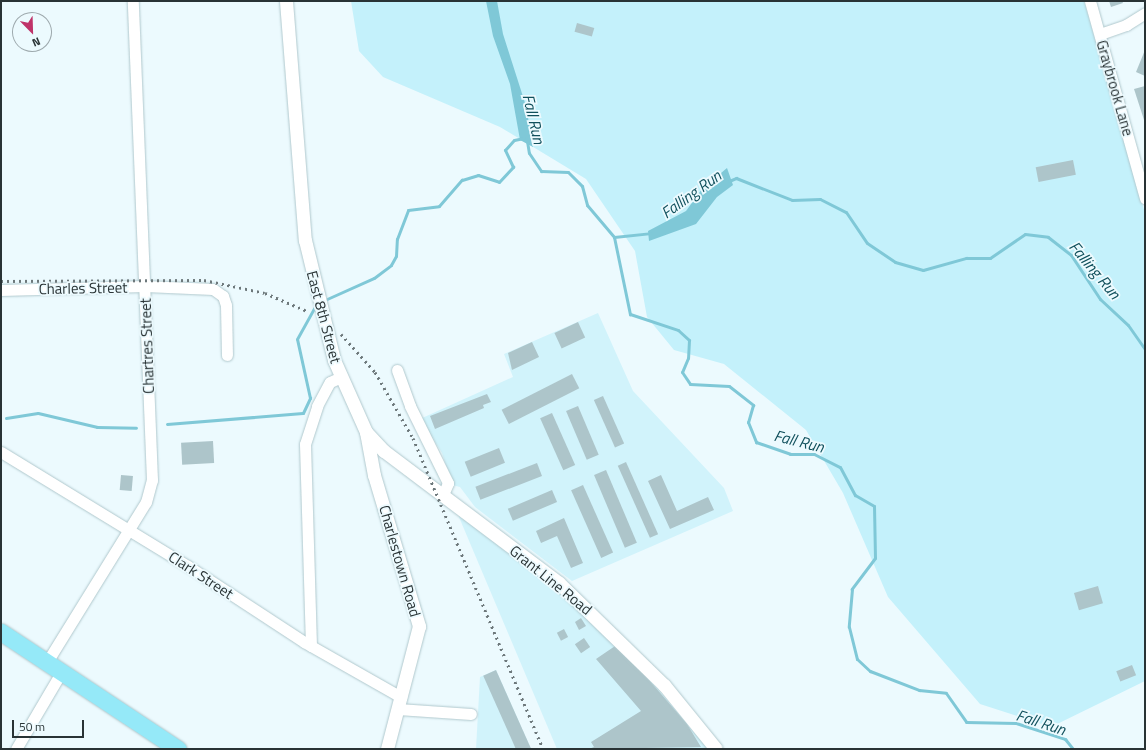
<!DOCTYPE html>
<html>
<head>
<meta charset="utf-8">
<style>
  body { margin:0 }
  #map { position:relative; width:1146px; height:750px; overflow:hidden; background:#ecfafe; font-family:"Titillium Web",sans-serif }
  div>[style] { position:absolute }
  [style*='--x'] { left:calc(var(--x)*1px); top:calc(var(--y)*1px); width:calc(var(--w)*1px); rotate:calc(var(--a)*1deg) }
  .built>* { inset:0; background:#d1f3fb }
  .green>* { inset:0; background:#c4f1fb }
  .water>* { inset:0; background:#7fc8d7 }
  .stream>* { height:3px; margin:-1.5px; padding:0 1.5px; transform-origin:1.5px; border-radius:1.5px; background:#7fc8d7 }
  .building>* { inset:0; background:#adc5ca; transform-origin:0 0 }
  .roads { filter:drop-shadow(0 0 1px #b0c8cd) drop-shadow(0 0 1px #b0c8cd) }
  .minor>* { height:11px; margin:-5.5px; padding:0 5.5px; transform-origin:5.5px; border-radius:5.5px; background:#fff }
  .tertiary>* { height:13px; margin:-6.5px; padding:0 6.5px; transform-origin:6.5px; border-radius:6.5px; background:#fff }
  .primary>* { height:17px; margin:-8.5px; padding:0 8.5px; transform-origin:8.5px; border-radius:8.5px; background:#95e9f8 }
  .rail>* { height:3px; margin-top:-1.5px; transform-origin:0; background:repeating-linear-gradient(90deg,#6d787b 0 2px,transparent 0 6px) }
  span { translate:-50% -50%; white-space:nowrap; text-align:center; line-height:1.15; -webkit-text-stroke:3.5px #ecfafe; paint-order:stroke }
  .street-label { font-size:15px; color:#293335 }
  .water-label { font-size:16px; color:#10505c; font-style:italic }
  .frame { position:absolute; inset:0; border:2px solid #293335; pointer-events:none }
  .north { position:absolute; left:12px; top:12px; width:40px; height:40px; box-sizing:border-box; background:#ecfafe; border:1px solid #9eaaae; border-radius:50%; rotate:157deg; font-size:11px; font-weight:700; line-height:16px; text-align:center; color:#293335 }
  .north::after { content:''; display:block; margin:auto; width:14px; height:18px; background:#bf3369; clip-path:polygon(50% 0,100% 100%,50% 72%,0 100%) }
  .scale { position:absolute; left:12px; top:720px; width:72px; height:18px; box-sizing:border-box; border:2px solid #293335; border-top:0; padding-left:5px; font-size:12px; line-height:14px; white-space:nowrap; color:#293335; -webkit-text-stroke:3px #ecfafe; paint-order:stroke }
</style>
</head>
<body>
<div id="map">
  <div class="built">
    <i style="clip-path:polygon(598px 313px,633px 391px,724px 488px,733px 511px,572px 581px,475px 507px,460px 487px,452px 485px,442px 453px,420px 419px,513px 377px,504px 354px)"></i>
    <i style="clip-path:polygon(456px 510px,616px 640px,709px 749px,557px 749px)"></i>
    <i style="clip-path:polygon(496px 670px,531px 749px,476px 749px,480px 677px)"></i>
  </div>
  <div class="green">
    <i style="clip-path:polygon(351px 1px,1084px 1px,1145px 213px,1145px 681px,1051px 727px,980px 704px,888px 597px,843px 493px,806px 430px,724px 364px,674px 350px,647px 317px,635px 251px,586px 179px,500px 127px,383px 77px,359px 51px)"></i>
  </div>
  <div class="water">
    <i style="clip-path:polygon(486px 1px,497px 1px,503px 34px,526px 106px,533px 147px,520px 140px,510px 84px,493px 36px)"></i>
    <i style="clip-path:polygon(727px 168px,733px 185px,717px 197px,696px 224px,649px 241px,648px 231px,686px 211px,702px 189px)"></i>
  </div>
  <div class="stream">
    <i style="--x:527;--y:141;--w:12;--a:81"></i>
    <i style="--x:529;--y:153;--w:22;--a:56"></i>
    <i style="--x:541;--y:171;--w:27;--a:2"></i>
    <i style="--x:568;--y:172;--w:20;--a:45"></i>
    <i style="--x:582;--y:186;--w:20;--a:75"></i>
    <i style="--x:587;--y:205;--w:42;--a:49.8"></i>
    <i style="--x:614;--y:237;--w:79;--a:78.3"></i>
    <i style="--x:630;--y:314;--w:51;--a:18.4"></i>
    <i style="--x:678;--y:330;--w:15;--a:42"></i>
    <i style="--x:689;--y:340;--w:18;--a:93"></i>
    <i style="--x:688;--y:358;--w:15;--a:113"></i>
    <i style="--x:682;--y:372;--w:14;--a:56"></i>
    <i style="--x:690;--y:384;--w:39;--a:3"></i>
    <i style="--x:729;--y:386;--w:31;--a:38"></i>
    <i style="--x:753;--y:405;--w:18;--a:106"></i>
    <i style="--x:748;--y:422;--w:22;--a:68"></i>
    <i style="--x:756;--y:442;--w:36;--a:19"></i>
    <i style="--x:790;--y:454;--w:24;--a:0"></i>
    <i style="--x:814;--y:454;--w:29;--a:27"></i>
    <i style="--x:840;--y:467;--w:32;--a:62"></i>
    <i style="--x:855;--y:495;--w:22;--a:30"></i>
    <i style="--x:874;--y:506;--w:52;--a:88.9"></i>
    <i style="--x:875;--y:558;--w:39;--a:127"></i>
    <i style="--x:852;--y:589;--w:38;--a:95"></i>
    <i style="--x:849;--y:627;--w:33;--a:76"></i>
    <i style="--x:857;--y:659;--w:18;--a:43"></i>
    <i style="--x:870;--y:671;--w:53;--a:21.2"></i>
    <i style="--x:919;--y:690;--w:27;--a:6"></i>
    <i style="--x:946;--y:693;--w:35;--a:55"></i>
    <i style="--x:966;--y:722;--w:50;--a:1.1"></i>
    <i style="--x:1016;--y:723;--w:52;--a:18.1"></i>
    <i style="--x:1065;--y:739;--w:13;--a:51"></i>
    <i style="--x:729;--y:181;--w:8;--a:-23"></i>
    <i style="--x:736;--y:178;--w:60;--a:21.4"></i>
    <i style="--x:792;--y:200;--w:28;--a:-2"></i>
    <i style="--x:820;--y:199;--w:29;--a:27"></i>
    <i style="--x:846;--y:212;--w:37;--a:56"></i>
    <i style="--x:867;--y:243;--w:34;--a:34"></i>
    <i style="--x:895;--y:262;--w:29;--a:16"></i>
    <i style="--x:923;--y:270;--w:45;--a:-15.6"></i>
    <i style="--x:966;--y:258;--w:24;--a:0"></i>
    <i style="--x:990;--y:258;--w:42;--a:-34.4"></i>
    <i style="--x:1025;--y:234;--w:23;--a:7"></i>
    <i style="--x:1048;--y:237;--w:29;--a:38"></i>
    <i style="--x:1071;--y:255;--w:53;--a:56.6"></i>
    <i style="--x:1100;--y:299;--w:38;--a:43"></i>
    <i style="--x:1128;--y:325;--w:29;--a:55"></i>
    <i style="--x:614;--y:237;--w:37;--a:-6"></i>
    <i style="--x:327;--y:299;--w:51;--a:-24.1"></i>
    <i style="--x:374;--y:278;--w:21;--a:-37"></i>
    <i style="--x:391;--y:265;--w:10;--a:-61"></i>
    <i style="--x:396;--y:256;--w:17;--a:-87"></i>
    <i style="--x:397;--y:239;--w:31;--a:-69"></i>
    <i style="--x:408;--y:210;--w:31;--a:-7"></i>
    <i style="--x:439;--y:206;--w:35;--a:-49"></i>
    <i style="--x:462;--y:180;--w:17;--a:-17"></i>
    <i style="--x:478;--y:175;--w:22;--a:18"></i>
    <i style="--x:499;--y:182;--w:21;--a:-47"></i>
    <i style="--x:513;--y:167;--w:19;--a:-115"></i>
    <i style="--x:505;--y:150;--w:13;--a:-48"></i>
    <i style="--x:514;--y:140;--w:10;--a:-11"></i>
    <i style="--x:6;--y:418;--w:32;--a:-9"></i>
    <i style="--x:38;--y:413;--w:61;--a:13.3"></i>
    <i style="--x:97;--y:427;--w:39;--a:1"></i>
    <i style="--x:167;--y:424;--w:136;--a:-4.6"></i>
    <i style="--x:303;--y:413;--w:17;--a:-65"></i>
    <i style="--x:310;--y:398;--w:60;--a:-102.4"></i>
    <i style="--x:297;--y:339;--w:37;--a:-61"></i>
  </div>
  <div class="building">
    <i style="clip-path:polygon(1109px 1px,1122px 1px,1123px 3px,1111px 7px)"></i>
    <i style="left:577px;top:23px;width:18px;height:9px;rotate:16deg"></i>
    <i style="clip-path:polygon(1145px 50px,1145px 76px,1136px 72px)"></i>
    <i style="clip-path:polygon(1145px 86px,1145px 123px,1134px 89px)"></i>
    <i style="left:1073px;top:160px;width:15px;height:38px;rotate:79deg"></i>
    <i style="left:578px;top:322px;width:17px;height:26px;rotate:65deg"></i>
    <i style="clip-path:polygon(532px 342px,539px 357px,512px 370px,508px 353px)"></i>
    <i style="left:572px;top:374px;width:16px;height:79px;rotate:63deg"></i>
    <i style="clip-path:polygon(487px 394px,491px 402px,483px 405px,484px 408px,435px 429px,430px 416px)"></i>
    <i style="left:603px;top:396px;width:52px;height:10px;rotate:66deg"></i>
    <i style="left:578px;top:406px;width:53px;height:13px;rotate:67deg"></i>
    <i style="left:552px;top:413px;width:57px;height:13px;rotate:66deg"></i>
    <i style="left:213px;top:441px;width:22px;height:32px;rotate:87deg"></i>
    <i style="left:499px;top:448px;width:16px;height:37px;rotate:68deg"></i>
    <i style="left:626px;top:462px;width:79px;height:9px;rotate:66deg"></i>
    <i style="left:537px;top:463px;width:14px;height:66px;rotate:69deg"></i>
    <i style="left:606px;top:470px;width:79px;height:13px;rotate:67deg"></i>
    <i style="left:121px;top:475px;width:12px;height:15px;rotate:5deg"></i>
    <i style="clip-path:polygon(661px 475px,677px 511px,708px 497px,714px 510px,670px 529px,648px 481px)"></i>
    <i style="left:583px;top:485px;width:74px;height:13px;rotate:66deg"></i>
    <i style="left:552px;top:490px;width:13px;height:48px;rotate:67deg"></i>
    <i style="clip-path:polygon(564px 518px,583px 563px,571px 568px,557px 536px,541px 543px,536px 531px)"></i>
    <i style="left:1098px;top:586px;width:18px;height:25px;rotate:74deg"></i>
    <i style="clip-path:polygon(581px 618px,586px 626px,579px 630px,575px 622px)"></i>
    <i style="left:564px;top:629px;width:9px;height:8px;rotate:63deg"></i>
    <i style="left:584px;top:638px;width:11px;height:11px;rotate:56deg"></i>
    <i style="clip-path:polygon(618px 644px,687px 724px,701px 747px,589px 749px,594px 747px,591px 742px,641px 711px,596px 659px)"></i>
    <i style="left:1132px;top:665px;width:11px;height:17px;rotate:68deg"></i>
    <i style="left:496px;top:670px;width:86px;height:14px;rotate:66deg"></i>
  </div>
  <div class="roads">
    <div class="minor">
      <i style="--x:1090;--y:1;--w:205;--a:74.4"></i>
      <i style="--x:1100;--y:34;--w:28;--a:-19"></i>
      <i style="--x:1126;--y:25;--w:22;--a:-32"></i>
      <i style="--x:1;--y:290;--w:144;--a:-1.6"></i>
      <i style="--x:145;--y:286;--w:68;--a:2.5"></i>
      <i style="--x:213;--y:289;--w:12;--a:35"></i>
      <i style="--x:223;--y:296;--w:9;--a:72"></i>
      <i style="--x:226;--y:305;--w:50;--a:88.9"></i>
      <i style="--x:397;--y:370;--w:38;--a:70"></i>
      <i style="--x:410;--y:406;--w:86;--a:63.7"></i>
      <i style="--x:448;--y:483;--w:13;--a:113"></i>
      <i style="--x:1;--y:452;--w:219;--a:31.4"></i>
      <i style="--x:188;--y:566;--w:139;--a:33.2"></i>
      <i style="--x:304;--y:642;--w:112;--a:29.6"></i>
      <i style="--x:311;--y:646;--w:202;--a:-91.7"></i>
      <i style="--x:305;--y:444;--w:40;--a:-72"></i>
      <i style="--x:317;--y:406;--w:27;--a:-62"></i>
      <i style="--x:330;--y:382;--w:12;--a:-24"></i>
      <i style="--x:47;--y:662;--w:188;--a:-58.3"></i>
      <i style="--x:146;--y:502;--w:23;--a:-75"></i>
      <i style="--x:152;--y:480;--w:479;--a:-92.3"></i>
      <i style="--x:398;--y:709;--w:73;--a:3.9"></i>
      <i style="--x:16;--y:749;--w:91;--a:-59.5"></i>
    </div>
    <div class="tertiary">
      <i style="--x:286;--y:1;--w:240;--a:85.5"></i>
      <i style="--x:305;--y:240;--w:123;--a:76.4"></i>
      <i style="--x:334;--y:360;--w:79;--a:66"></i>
      <i style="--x:366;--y:432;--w:44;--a:79.5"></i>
      <i style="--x:374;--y:475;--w:158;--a:73.4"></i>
      <i style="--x:419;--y:626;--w:127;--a:104.6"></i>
      <i style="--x:366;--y:432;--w:26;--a:47"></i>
      <i style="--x:384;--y:451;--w:219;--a:37"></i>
      <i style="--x:559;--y:583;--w:146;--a:44.2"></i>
      <i style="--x:664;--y:685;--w:82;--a:50.9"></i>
    </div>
    <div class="primary">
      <i style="--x:1;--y:632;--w:212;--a:33.5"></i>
    </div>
  </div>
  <div class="rail">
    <i style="--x:1;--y:281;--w:203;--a:-0.3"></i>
    <i style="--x:204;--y:280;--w:62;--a:12"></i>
    <i style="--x:265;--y:293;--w:46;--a:23.2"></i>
    <i style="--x:341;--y:334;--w:51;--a:48.2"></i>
    <i style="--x:375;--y:372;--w:76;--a:60.1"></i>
    <i style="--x:413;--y:438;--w:337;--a:67.3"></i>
  </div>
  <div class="street-label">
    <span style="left:1115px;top:88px;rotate:74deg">Graybrook Lane</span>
    <span style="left:83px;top:288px;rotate:-1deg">Charles Street</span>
    <span style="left:324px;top:317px;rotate:75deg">East 8th Street</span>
    <span style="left:147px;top:346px;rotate:-92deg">Chartres Street</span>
    <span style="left:400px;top:561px;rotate:74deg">Charlestown Road</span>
    <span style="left:201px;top:575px;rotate:33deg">Clark Street</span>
    <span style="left:551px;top:580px;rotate:39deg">Grant Line Road</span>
  </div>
  <div class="water-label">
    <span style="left:534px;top:119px;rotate:77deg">Fall Run</span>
    <span style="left:691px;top:194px;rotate:-36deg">Falling Run</span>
    <span style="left:1095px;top:270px;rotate:50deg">Falling Run</span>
    <span style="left:799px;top:441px;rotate:14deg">Fall Run</span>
    <span style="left:1041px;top:722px;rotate:18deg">Fall Run</span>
  </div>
  <div class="frame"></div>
  <div class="north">N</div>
  <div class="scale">50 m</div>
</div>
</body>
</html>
